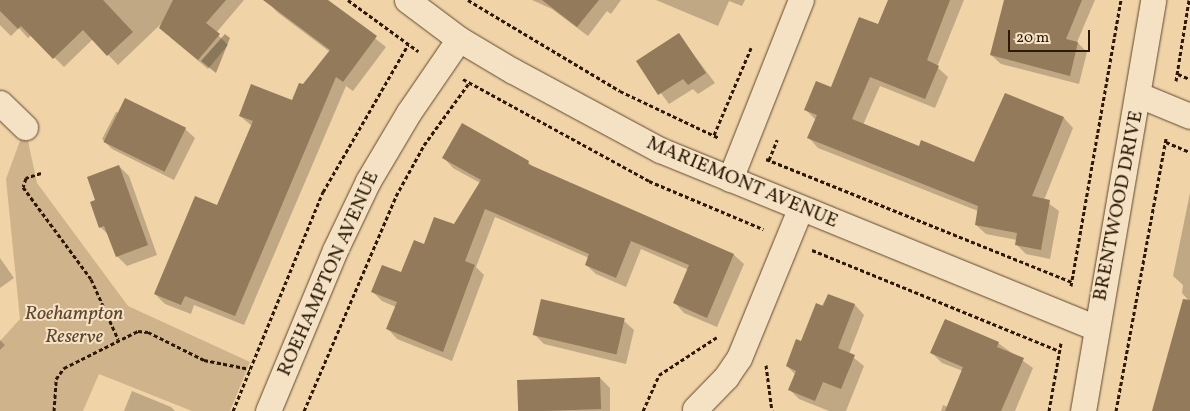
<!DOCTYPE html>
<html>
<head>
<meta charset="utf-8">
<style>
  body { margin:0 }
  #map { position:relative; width:1190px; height:411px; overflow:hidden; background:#f0d3a6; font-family:Vollkorn,serif }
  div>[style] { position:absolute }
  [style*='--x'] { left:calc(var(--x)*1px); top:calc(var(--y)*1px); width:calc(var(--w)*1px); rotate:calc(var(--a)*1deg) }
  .green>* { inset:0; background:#cfb38b }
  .water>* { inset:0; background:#ad9470 }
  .shadow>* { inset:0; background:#0003 }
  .building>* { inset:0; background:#927a5a; transform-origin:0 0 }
  .path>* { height:3px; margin-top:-1.5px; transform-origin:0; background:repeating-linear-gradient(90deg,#2c1907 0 4px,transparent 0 6.5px) }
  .roads { filter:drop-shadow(0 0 1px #5d482f) drop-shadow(0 0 1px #5d482f) }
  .street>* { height:25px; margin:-12.5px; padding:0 12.5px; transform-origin:12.5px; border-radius:12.5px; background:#f5e2c5 }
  span { translate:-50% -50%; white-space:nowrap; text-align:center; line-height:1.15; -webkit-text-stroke:4px #f5e2c5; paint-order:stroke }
  .street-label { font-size:20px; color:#2c1907 }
  .park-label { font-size:20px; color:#5d472f; font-style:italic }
  .scale { position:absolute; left:1008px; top:30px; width:82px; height:22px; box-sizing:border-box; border:2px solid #2c1907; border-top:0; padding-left:6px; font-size:15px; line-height:18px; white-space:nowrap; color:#2c1907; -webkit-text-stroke:4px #f5e2c5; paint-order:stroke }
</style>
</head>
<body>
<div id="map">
  <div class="green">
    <i style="clip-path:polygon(25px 127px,37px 183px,128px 306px,250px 362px,230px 411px,192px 411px,99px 374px,83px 411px,0 411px,0 341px,20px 319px,6px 179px)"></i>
  </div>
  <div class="water">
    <i style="clip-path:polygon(225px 34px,230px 38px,216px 73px,201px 61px)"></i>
  </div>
  <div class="shadow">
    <i style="clip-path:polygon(0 0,244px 0,216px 33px,228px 45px,208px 69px,171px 38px,163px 22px,118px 65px,93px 39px,64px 67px,32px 35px,28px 38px,19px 28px,11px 36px,0 25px)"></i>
    <i style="clip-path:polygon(269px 0,326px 0,386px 47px,353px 91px,346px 86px,244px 325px,194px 305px,191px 314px,165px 304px,155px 294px,218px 207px,252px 126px,240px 116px,293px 102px,330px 52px,277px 12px,268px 2px)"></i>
    <i style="clip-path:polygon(532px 0,621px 0,611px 14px,607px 11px,588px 36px,552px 9px)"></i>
    <i style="clip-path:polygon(656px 0,745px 0,742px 6px,729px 1px,718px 26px)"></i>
    <i style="clip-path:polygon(889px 0,964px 0,937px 67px,948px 77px,935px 108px,880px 86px,863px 125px,919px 147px,975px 164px,1006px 95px,1064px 118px,1073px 128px,1044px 200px,1059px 211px,1050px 259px,1026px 254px,1016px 244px,1017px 240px,986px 234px,976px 225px,978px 211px,818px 148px,809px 138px,816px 120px,806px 110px,832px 89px,879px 26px)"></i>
    <i style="clip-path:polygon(1006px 0,1095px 0,1077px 42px,1087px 52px,1079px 84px,1001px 64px,991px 55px)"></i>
    <i style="clip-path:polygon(679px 35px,715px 83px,698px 94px,693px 89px,669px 104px,638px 62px)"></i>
    <i style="clip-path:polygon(116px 112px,185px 129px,195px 138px,174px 180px,112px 149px,102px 139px)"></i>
    <i style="clip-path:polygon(444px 158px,528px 162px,534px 168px,734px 255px,744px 264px,717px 327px,684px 313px,675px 303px,689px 270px,641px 249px,626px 287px,596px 274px,586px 265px,589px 258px,495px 217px,476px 267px,484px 275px,452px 361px,397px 339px,388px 329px,396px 307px,382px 301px,372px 291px,402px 274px,425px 245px,455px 226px,480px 183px,453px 168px)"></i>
    <i style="clip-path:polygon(119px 166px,129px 176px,157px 255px,127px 266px,117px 256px,110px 236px,100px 227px,97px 201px)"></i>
    <i style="clip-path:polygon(1190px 193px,1190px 302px,1182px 293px,1183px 285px,1173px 276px)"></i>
    <i style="clip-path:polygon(0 258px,14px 278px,0 288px)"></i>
    <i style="clip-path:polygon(828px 295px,855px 305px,864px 315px,849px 354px,864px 366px,846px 411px,829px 411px,799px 399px,790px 390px,796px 375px,787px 366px)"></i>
    <i style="clip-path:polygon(624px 321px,634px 330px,626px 364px,544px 344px,534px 334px)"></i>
    <i style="clip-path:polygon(0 340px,5px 345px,0 350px)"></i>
    <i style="clip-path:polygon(998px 343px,1033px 368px,1015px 411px,941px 411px,943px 405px,948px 407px,963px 371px,942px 363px,932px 353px)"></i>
    <i style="clip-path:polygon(600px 378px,610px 388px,610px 411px,519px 411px,518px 381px)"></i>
    <i style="clip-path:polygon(132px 391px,171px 407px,175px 411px,124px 411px)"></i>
  </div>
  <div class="building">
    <i style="clip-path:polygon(0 0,103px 0,133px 32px,107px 56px,83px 30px,53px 59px,21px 26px,18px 29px,0 11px)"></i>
    <i style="clip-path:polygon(173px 0,226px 0,206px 23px,220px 34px,198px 60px,159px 28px)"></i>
    <i style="clip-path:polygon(263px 0,328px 0,377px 36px,343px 82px,336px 77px,235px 316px,185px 296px,181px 305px,154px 294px,195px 196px,217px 205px,253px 121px,239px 116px,251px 84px,292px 100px,299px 83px,303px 84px,330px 50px)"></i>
    <i style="clip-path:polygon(542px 0,599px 0,577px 27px)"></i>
    <i style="clip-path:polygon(888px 0,950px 0,927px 60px,939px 66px,925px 99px,870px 77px,852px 119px,919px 146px,921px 140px,974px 162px,1005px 93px,1064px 117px,1032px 196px,1050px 200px,1041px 250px,1015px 245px,1017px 233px,975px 225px,978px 206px,807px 138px,817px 115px,804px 110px,816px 81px,831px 87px,859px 17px,878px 24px)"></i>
    <i style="clip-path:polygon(1004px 0,1082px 0,1066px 39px,1078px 42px,1070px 76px,990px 55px)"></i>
    <i style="clip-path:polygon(679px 33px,706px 73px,688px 85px,683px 79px,658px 95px,636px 61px)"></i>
    <i style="left:125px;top:98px;width:68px;height:49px;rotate:26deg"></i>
    <i style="clip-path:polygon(462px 123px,529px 161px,528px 164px,734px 254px,707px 318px,673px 303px,689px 265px,631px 241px,616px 278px,585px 265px,589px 254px,485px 209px,465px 261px,475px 265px,443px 352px,386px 329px,397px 302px,371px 292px,382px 265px,401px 272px,414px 240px,424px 244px,434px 217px,454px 224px,481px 180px,442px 158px)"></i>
    <i style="clip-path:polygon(119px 165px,148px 245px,116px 257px,104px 226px,99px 228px,90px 202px,95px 200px,87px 177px)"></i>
    <i style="clip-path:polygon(828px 294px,855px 304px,838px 348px,855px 355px,841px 389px,823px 382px,815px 401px,788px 390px,796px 371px,786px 366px,796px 339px,801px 341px,816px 303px,823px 306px)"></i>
    <i style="left:541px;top:299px;width:86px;height:37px;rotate:13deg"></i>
    <i style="clip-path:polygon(1183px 299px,1190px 300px,1190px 411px,1152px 411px)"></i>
    <i style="clip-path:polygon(945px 319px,999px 342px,997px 347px,1024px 358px,1001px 411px,945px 411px,963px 367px,930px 353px)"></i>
    <i style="left:600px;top:377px;width:32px;height:83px;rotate:88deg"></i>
  </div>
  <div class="path">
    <i style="--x:348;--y:0;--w:87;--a:36.1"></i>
    <i style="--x:468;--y:0;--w:177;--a:30.9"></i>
    <i style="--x:620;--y:91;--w:110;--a:25.4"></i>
    <i style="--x:1178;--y:74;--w:13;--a:23"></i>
    <i style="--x:463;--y:79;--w:212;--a:28.7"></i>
    <i style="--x:649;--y:181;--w:124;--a:22.8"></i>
    <i style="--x:1176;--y:81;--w:82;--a:-80.9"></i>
    <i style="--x:714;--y:135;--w:95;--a:-67"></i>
    <i style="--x:1166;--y:142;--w:26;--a:23"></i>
    <i style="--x:766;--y:159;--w:330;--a:21.9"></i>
    <i style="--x:769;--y:160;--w:22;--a:-68"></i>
    <i style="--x:41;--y:173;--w:16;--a:162"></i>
    <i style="--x:26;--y:178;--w:9;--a:108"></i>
    <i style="--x:23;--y:187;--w:114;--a:53.5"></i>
    <i style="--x:91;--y:279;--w:66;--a:65.8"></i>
    <i style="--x:812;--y:250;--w:267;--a:22.2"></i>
    <i style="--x:1071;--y:286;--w:290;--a:-80.1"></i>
    <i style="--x:766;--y:365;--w:46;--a:82.6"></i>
    <i style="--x:54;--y:411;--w:32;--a:-86"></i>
    <i style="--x:56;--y:379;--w:14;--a:-54"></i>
    <i style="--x:64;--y:368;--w:83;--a:-26.6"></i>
    <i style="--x:138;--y:331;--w:10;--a:6"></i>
    <i style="--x:148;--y:332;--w:63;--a:26.6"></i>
    <i style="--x:204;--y:360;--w:47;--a:11.1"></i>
    <i style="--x:233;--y:411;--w:237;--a:-67.7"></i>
    <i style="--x:323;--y:192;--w:170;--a:-60"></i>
    <i style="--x:304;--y:411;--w:234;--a:-66.8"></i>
    <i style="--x:396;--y:196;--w:58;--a:-61.2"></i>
    <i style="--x:424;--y:145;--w:77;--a:-54"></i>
    <i style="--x:643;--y:411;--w:39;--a:-66"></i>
    <i style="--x:659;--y:375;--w:69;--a:-33.2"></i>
    <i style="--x:1049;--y:411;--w:69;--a:-80"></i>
    <i style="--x:1116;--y:411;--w:278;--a:-79.6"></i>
  </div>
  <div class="roads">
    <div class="street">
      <i style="--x:407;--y:0;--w:65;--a:36.9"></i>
      <i style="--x:459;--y:39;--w:63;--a:30.7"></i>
      <i style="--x:513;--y:71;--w:167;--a:28.3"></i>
      <i style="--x:660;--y:150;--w:471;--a:22.2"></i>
      <i style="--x:1139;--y:95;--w:55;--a:22.4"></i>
      <i style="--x:0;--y:103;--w:35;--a:44"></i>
      <i style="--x:730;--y:179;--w:193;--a:-68.4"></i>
      <i style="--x:695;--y:409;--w:45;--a:-45.9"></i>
      <i style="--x:726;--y:377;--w:23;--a:-56"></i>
      <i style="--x:739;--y:358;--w:161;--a:-67.7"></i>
      <i style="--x:268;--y:411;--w:174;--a:-67.4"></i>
      <i style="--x:335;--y:250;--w:76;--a:-64.4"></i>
      <i style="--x:368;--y:181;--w:80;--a:-59.3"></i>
      <i style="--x:409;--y:112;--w:88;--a:-55.6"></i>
      <i style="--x:1083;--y:411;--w:417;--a:-80.3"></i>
    </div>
  </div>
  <div class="street-label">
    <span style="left:742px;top:183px;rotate:23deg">MARIEMONT AVENUE</span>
    <span style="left:1119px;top:206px;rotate:-79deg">BRENTWOOD DRIVE</span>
    <span style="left:329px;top:274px;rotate:-66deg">ROEHAMPTON AVENUE</span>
  </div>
  <div class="park-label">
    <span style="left:74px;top:326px">Roehampton<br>Reserve</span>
  </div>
  <div class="scale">20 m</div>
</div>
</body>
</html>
